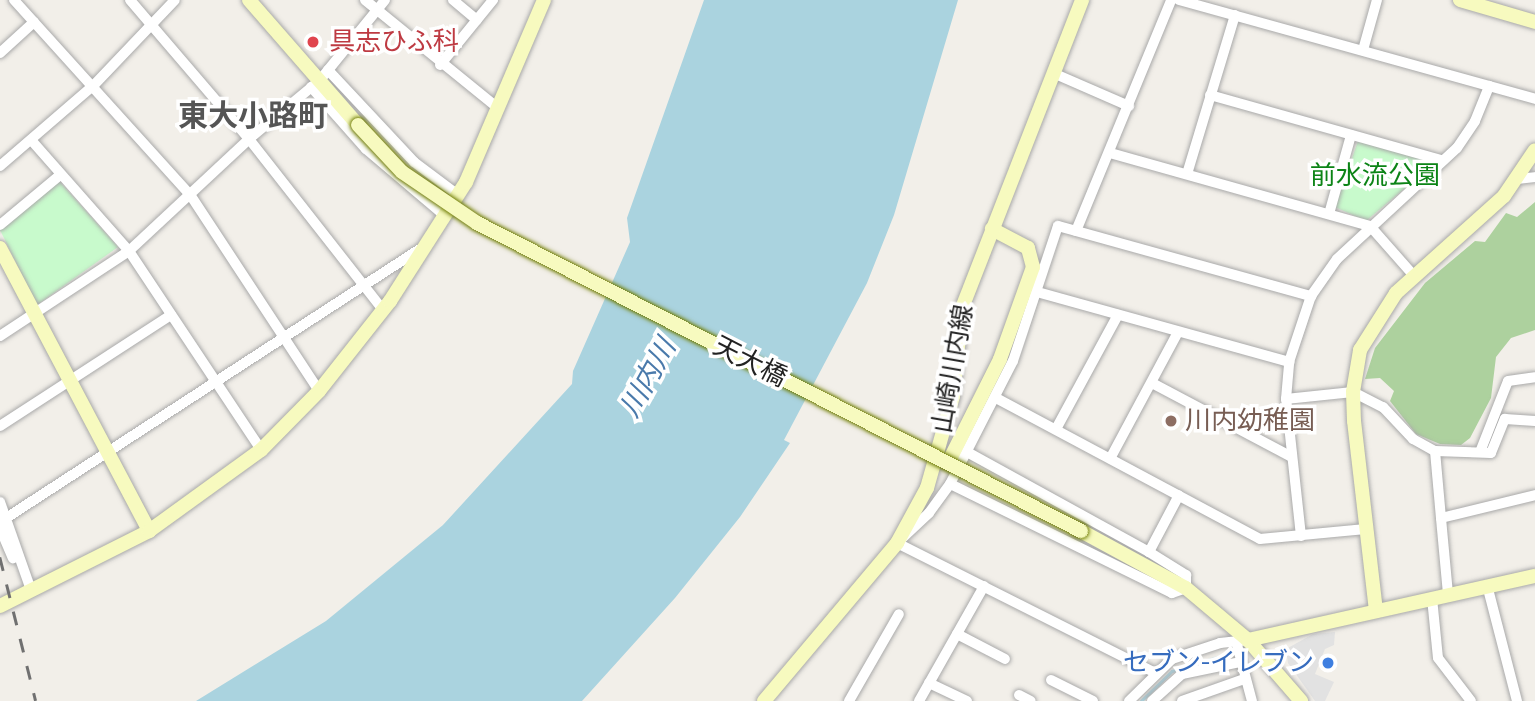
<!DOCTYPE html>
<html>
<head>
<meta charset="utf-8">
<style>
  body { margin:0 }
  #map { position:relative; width:1535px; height:701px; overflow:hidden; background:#f2efe9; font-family:Karla,"Noto Sans JP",sans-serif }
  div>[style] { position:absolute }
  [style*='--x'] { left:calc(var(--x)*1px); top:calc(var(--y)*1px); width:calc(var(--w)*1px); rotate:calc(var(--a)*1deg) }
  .forest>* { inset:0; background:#add19e }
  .park>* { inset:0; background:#c8facc }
  .parking>* { inset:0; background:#e2e2e2 }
  .water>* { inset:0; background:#aad3df }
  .stream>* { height:2.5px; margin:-1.25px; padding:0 1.25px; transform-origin:1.25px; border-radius:1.25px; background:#aad3df }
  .roads { filter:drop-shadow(0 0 2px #a9a9a9) drop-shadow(0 0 2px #a9a9a9) }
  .street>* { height:10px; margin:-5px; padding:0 5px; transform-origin:5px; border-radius:5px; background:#fff }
  .secondary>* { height:14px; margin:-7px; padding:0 7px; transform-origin:7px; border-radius:7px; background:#f7fabf }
  .rail>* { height:2.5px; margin-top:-1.25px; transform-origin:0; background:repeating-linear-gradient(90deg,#707070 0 14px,transparent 0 28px) }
  .bridges { filter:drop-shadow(0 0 2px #707d05) drop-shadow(0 0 2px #707d05) }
  .secondary-bridge>* { height:14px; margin:-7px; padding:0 7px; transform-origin:7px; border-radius:7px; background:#f7fabf }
  .dots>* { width:19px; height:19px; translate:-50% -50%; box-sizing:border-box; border:4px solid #fff; border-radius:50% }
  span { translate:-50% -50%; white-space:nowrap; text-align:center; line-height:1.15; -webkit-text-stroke:7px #fff; paint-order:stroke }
  .health-label { font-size:26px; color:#be3a42 }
  .left { translate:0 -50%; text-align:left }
  .park-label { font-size:26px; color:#0c8416 }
  .street-label { font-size:26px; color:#222 }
  .education-label { font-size:26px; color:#785e54 }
  .shop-label { font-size:26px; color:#366cbe }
  .right { translate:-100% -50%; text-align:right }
  .water-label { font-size:28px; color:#4a7aab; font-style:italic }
  .quarter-label { font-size:30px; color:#555; font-weight:700 }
</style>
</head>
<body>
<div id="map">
  <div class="forest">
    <i style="clip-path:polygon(1535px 202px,1535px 330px,1511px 338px,1496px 357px,1491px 398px,1470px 438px,1461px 445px,1440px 444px,1416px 434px,1390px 401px,1394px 391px,1380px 378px,1365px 379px,1375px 348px,1425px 283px,1475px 241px,1485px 242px,1506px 213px,1517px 217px)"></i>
  </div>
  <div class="park">
    <i style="clip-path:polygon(1358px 141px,1429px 161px,1430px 167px,1366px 221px,1335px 207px)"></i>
    <i style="clip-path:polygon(59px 181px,118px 247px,37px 305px,0 230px)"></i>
  </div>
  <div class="parking">
    <i style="clip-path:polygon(1335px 632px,1334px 645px,1325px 649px,1315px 674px,1334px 682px,1325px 701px,1315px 701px,1288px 663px,1286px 649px,1313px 634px)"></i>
  </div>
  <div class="water">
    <i style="clip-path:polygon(704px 0,958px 0,894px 215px,867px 283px,784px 440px,790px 443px,740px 517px,675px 598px,582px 701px,196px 701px,326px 621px,443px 525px,572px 384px,573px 371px,630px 242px,627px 218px)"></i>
  </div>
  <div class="stream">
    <i style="--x:1141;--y:701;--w:43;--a:-44.1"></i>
    <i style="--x:1172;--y:671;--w:59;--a:-16.9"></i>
  </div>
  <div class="roads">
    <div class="street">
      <i style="--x:14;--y:0;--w:264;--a:47.9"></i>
      <i style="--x:191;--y:196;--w:233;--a:56.7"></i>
      <i style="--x:130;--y:0;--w:183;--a:49.4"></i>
      <i style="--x:249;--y:139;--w:217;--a:51.9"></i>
      <i style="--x:365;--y:0;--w:171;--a:39.1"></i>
      <i style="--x:453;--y:0;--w:31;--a:40"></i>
      <i style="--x:1179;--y:0;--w:370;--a:15.5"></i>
      <i style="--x:1363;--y:50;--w:52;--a:-74.4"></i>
      <i style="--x:0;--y:53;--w:46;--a:-42.4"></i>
      <i style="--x:440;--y:65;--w:84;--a:-50.8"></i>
      <i style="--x:328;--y:70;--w:126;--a:46.9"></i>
      <i style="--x:414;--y:162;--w:55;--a:36.9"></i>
      <i style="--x:1053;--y:73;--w:83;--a:23.5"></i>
      <i style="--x:311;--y:87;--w:83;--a:48.4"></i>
      <i style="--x:366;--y:149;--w:104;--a:40.3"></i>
      <i style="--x:1210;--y:95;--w:241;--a:15.7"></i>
      <i style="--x:32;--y:141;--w:147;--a:48.6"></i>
      <i style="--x:129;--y:251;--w:239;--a:56.4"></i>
      <i style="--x:1110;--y:153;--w:270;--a:15.7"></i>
      <i style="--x:1370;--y:226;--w:68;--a:48.6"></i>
      <i style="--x:0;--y:166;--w:124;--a:-40.8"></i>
      <i style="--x:94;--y:85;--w:117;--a:-46.4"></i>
      <i style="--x:1187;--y:174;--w:166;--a:-73.2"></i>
      <i style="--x:1517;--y:179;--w:18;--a:-6"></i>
      <i style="--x:1329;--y:214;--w:82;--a:-74.4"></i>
      <i style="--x:0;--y:225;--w:78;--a:-39.8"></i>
      <i style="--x:1076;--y:231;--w:250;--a:-67.6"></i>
      <i style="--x:1037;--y:292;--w:262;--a:15.5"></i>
      <i style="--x:0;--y:336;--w:154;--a:-33.4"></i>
      <i style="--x:129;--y:251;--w:164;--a:-43"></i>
      <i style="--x:249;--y:139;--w:92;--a:-39.7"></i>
      <i style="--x:320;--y:80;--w:103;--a:-50.9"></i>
      <i style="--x:1152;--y:383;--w:156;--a:27.9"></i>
      <i style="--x:996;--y:398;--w:299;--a:28.1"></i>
      <i style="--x:1260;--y:539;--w:106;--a:-5.4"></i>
      <i style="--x:1286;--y:399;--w:67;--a:-6"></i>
      <i style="--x:1353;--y:392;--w:34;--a:27"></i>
      <i style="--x:1383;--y:407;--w:44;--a:46.8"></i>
      <i style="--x:1413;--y:439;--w:25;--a:29"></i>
      <i style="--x:1435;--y:451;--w:56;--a:2"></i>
      <i style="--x:1491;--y:453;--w:37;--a:-68"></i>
      <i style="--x:1505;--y:419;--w:30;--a:4"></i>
      <i style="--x:0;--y:426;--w:204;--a:-33"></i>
      <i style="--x:1056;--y:429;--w:130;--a:-61.5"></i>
      <i style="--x:1435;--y:451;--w:67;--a:84.9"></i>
      <i style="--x:967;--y:452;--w:208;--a:28.8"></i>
      <i style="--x:1149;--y:552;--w:44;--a:31.9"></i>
      <i style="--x:1186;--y:575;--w:13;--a:90"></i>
      <i style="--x:1186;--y:588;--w:15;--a:160"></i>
      <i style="--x:1172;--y:593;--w:247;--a:-153.8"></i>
      <i style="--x:950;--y:484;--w:138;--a:-62.9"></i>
      <i style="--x:1013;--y:361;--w:142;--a:-71.6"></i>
      <i style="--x:1058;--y:226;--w:263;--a:15.5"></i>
      <i style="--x:1480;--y:452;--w:76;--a:-68.5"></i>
      <i style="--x:1508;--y:381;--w:27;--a:-8"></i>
      <i style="--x:1111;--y:457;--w:142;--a:-61.8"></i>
      <i style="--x:950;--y:484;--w:36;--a:126"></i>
      <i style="--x:929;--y:513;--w:44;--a:136.8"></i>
      <i style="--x:897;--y:543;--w:288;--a:26.7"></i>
      <i style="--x:0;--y:502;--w:93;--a:70.6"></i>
      <i style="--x:0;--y:522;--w:505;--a:-33.03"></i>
      <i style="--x:0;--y:528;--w:33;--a:67"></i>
      <i style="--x:1301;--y:536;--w:138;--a:-96.2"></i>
      <i style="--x:1286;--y:399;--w:37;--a:-85"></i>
      <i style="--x:1289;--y:362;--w:70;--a:-71.6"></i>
      <i style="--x:1311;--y:296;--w:45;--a:-54.9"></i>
      <i style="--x:1337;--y:259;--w:163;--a:-42.8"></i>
      <i style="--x:1457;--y:148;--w:32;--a:-56"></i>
      <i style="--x:1475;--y:121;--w:38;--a:-68"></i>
      <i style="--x:1149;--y:552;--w:64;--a:-62.2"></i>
      <i style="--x:1487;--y:585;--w:120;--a:75.5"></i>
      <i style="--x:1448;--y:594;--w:76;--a:-95.3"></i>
      <i style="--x:1441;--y:518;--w:97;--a:-13.7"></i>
      <i style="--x:1432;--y:598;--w:60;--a:84.3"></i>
      <i style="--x:1438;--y:658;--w:54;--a:52.5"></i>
      <i style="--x:957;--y:634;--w:54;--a:27.5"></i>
      <i style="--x:1236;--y:641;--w:62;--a:75.1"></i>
      <i style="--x:1051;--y:680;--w:47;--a:26.6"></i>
      <i style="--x:929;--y:683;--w:42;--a:25.3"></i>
      <i style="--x:1019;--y:695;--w:13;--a:27"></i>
      <i style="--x:849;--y:701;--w:100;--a:-60.1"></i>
      <i style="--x:919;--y:701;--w:132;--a:-60.5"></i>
      <i style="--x:1129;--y:701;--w:60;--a:-44.3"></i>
      <i style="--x:1172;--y:659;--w:51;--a:-18.4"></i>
      <i style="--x:1220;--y:643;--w:28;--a:-6"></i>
      <i style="--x:1152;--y:701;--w:40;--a:-42"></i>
      <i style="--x:1182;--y:674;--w:59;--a:-11.7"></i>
      <i style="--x:1182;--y:701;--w:66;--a:-19.5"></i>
    </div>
    <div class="secondary">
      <i style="--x:249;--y:0;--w:166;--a:48.9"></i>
      <i style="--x:1460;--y:0;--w:78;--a:16.3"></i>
      <i style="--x:0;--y:248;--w:320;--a:62.2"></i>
      <i style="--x:948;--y:463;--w:116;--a:-63.4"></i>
      <i style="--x:1000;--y:359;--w:98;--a:-70.3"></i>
      <i style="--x:1033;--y:267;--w:20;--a:-105"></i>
      <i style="--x:1028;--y:248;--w:41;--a:-152.2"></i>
      <i style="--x:1081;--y:531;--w:119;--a:28.5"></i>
      <i style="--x:1186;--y:588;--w:81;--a:40"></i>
      <i style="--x:1248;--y:640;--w:81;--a:49"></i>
      <i style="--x:0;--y:606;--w:167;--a:-26.7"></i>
      <i style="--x:149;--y:531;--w:138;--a:-35.9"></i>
      <i style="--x:261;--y:450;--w:83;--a:-45.5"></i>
      <i style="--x:319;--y:391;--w:115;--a:-51.7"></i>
      <i style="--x:390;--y:301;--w:141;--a:-57.4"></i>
      <i style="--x:466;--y:182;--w:198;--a:-66.8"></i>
      <i style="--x:1376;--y:611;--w:191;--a:-96.6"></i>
      <i style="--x:1354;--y:421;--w:29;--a:-92"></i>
      <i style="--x:1353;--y:392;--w:43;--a:-80.5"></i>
      <i style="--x:1360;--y:350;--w:67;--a:-57.7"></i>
      <i style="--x:1396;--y:293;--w:145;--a:-41.9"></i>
      <i style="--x:1504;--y:196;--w:55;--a:-56"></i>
      <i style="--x:1248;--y:640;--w:294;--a:-12.6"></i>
      <i style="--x:764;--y:701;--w:207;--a:-49.9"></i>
      <i style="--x:897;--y:543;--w:63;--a:-61.4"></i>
      <i style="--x:927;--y:488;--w:96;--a:-74.2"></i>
      <i style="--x:953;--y:396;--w:88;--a:-84.2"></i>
      <i style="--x:962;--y:308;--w:331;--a:-68.7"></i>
    </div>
  </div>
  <div class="rail">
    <i style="--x:0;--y:557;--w:148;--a:76"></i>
  </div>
  <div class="bridges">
    <div class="secondary-bridge">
      <i style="--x:358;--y:125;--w:64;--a:46.9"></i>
      <i style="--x:402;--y:172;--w:91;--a:34.2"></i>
      <i style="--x:477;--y:223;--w:678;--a:27.02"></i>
    </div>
  </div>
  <div class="dots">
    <i style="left:313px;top:42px;background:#e0444e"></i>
    <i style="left:1171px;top:421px;background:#8d6e63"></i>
    <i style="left:1328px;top:663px;background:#3f7fe0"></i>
  </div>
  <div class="health-label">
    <span class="left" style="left:329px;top:42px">具志ひふ科</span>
  </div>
  <div class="park-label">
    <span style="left:1375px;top:176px">前水流公園</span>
  </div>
  <div class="street-label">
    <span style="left:750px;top:362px;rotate:27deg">天大橋</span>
    <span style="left:953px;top:369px;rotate:-80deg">山崎川内線</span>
  </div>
  <div class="education-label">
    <span class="left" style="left:1185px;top:421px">川内幼稚園</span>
  </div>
  <div class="shop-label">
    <span class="right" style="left:1314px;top:663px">セブン-イレブン</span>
  </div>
  <div class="water-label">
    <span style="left:648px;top:378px;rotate:-61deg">川内川</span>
  </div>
  <div class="quarter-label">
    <span style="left:253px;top:116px">東大小路町</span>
  </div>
</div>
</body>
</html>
